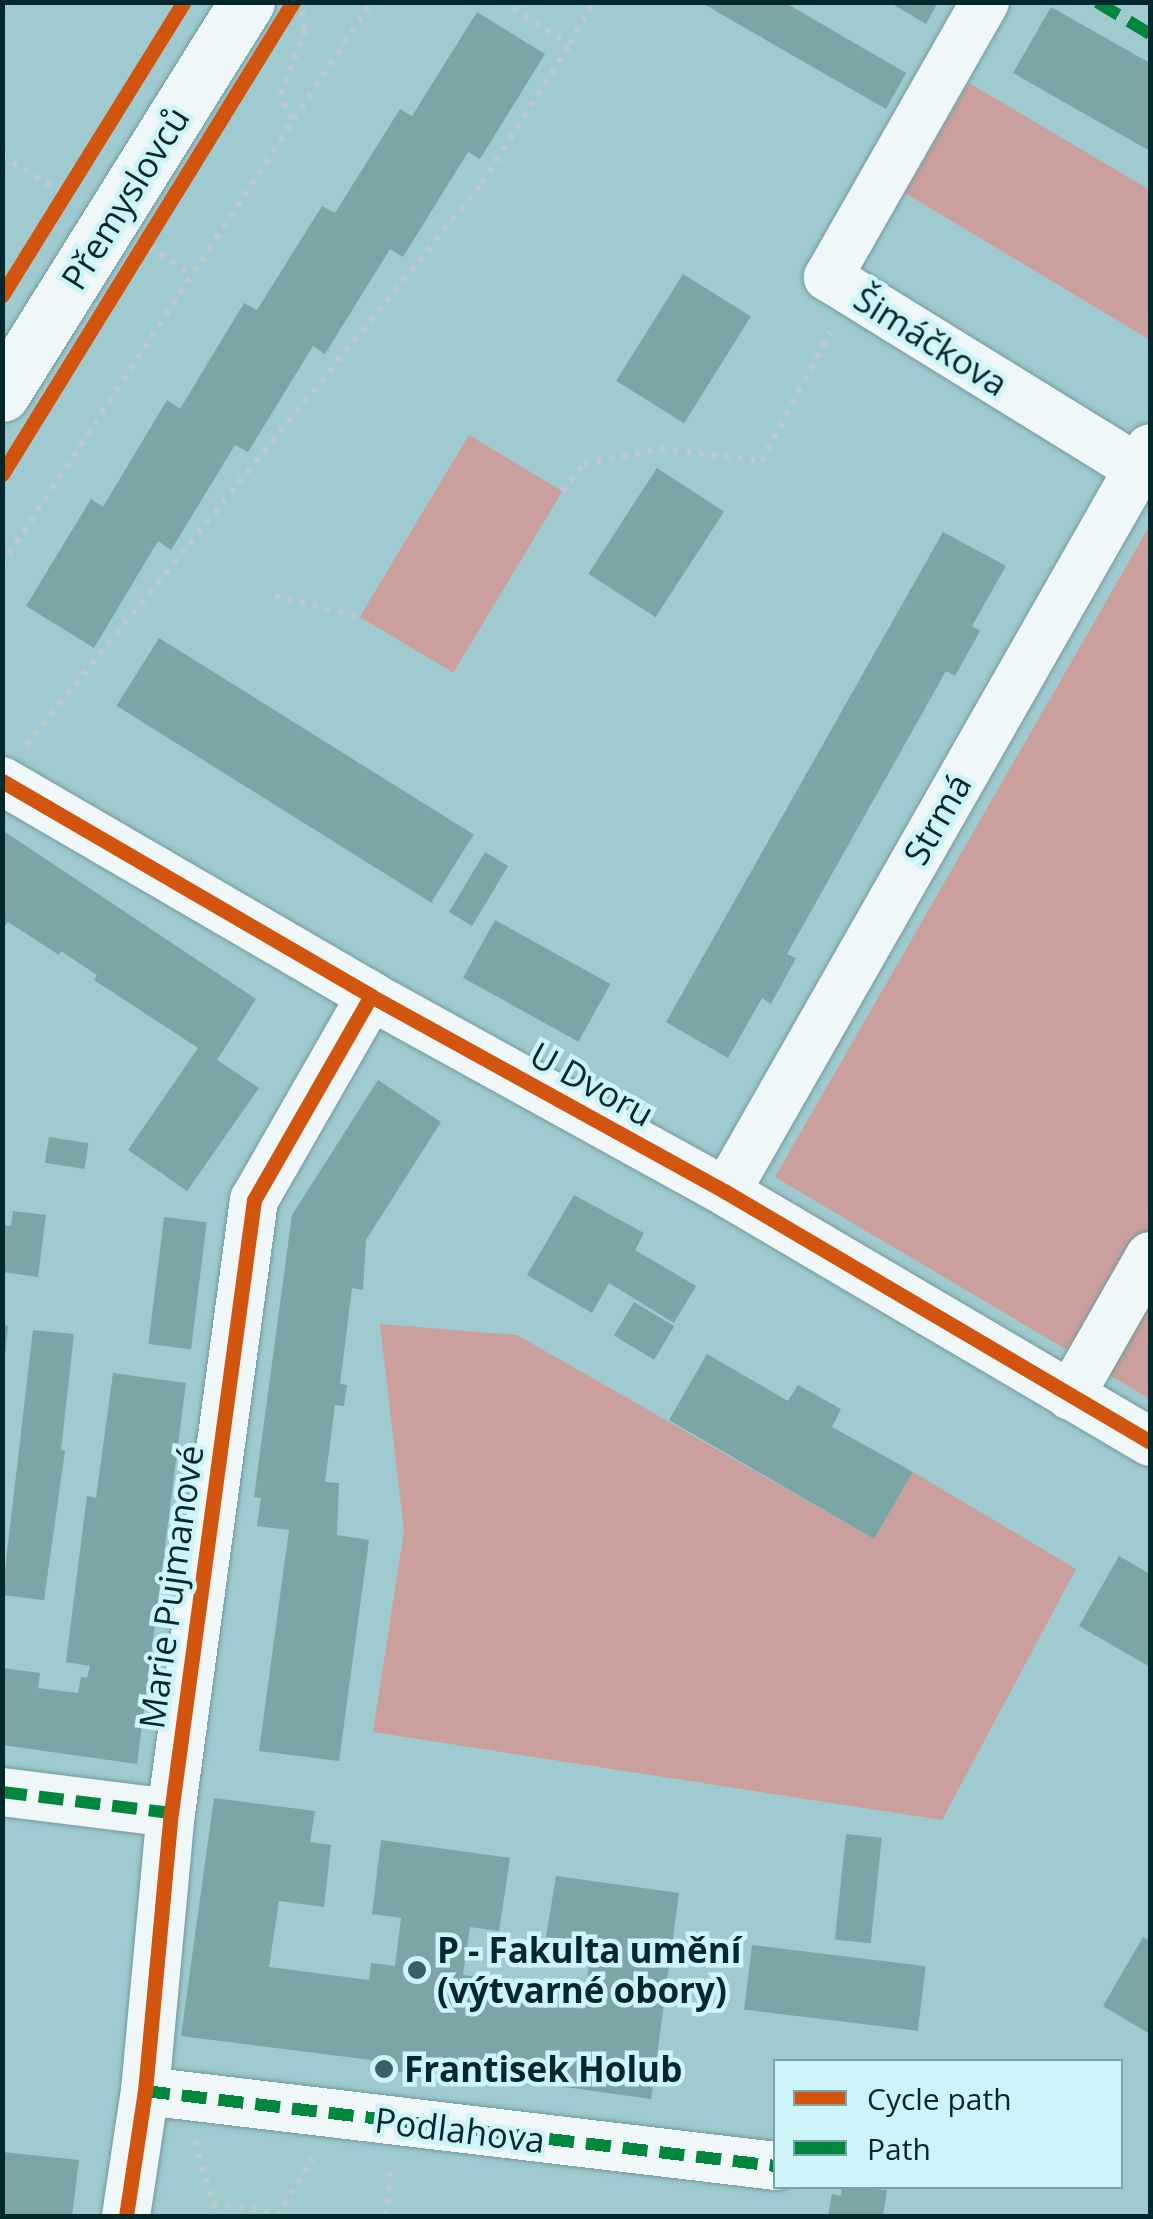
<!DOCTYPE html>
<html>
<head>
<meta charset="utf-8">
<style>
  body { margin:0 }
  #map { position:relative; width:1153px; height:2219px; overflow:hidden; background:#9ecad0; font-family:"Open Sans",sans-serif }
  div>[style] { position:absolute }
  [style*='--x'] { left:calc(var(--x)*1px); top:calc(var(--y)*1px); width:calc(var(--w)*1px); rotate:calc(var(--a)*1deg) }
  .green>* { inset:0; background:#cba09c; transform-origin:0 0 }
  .building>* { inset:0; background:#7ba5a6; transform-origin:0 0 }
  .path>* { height:6px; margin-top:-3px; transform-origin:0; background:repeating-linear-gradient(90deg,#bccacc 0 5px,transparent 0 13px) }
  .roads { filter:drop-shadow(0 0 2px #74979c) drop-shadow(0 0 2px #74979c) }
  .minor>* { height:48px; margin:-24px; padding:0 24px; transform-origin:24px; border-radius:24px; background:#f0f7f8 }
  .tertiary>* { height:55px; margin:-27.5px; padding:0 27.5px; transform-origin:27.5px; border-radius:27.5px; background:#f0f7f8 }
  .quiet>* { height:12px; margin-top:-6px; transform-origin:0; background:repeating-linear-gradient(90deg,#00873e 0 25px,transparent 0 37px) }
  .cycleway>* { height:15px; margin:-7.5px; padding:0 7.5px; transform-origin:7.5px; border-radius:7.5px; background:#d1540f }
  .dots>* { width:28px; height:28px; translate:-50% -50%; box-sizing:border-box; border:5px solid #cdf4f9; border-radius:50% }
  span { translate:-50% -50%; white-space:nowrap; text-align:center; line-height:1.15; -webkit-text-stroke:9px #cdf4f9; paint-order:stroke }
  .street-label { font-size:35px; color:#03282c }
  .poi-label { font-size:35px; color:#03282c; font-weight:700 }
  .left { translate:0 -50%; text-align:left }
  .frame { position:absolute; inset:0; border:5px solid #03282c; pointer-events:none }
  .legend { position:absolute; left:773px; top:2059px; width:350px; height:130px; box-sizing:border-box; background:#cdf4f9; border:2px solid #7ca2a7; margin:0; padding:12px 18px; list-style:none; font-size:30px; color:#03282c }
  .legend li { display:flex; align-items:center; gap:20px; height:50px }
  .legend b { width:50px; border:2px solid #7ca2a7 }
</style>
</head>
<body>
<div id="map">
  <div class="green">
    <i style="clip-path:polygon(969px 83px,1150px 190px,1150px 340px,905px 193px)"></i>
    <i style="left:469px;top:435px;width:109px;height:212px;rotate:31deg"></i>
    <i style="clip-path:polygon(1150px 525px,1150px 1399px,775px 1177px)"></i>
    <i style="clip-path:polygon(380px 1324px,517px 1335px,874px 1539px,913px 1472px,1076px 1569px,942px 1820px,373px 1732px,404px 1531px)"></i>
  </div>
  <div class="building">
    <i style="clip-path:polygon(700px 2px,784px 2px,906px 73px,886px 109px)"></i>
    <i style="clip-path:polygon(889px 2px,938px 2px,926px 24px)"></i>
    <i style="clip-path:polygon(1051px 7px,1150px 63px,1150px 151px,1013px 73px)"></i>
    <i style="clip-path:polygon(477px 12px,545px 54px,480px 159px,468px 152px,403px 257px,390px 249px,325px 354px,313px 346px,248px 452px,235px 445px,171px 550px,158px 541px,94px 648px,26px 606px,91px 499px,103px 507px,167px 400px,180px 409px,244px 303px,257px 310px,322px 206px,335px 213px,400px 109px,412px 116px)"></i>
    <i style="left:683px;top:274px;width:80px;height:126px;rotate:32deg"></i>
    <i style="left:657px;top:468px;width:80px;height:126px;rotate:33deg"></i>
    <i style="clip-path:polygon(943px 532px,1006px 566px,972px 626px,980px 631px,955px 676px,946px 671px,787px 954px,796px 958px,771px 1004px,762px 998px,728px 1058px,666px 1022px)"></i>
    <i style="left:159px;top:638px;width:371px;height:80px;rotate:32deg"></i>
    <i style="clip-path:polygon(2px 830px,256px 999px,217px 1060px,259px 1088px,187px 1191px,128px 1150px,198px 1048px,94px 980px,97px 975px,61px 951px,59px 955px,8px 922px,2px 930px)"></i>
    <i style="left:485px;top:852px;width:27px;height:70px;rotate:31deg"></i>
    <i style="left:495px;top:920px;width:132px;height:66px;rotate:29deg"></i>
    <i style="clip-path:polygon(378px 1080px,441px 1122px,366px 1240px,363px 1290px,352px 1288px,340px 1384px,347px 1385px,344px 1406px,335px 1405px,325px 1482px,339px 1483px,337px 1535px,369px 1540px,339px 1761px,259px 1751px,289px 1530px,257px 1526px,261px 1498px,254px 1497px,292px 1215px)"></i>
    <i style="left:49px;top:1137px;width:40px;height:26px;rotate:9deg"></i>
    <i style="clip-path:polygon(574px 1195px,644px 1233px,635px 1250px,696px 1286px,674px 1323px,609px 1283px,592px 1313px,527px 1275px)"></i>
    <i style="clip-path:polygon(13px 1211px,46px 1215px,38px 1277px,2px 1272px,2px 1225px,11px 1226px)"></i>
    <i style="left:164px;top:1217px;width:43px;height:128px;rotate:7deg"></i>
    <i style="left:634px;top:1302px;width:47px;height:39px;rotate:31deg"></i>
    <i style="clip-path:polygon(2px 1325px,8px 1326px,5px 1355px,2px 1355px)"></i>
    <i style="clip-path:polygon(33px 1330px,74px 1334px,61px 1450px,65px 1451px,44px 1600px,2px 1595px)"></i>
    <i style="clip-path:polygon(707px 1354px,788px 1401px,798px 1385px,841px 1409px,832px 1427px,913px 1472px,874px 1539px,669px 1420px)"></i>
    <i style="clip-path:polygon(113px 1373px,186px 1383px,137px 1764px,2px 1745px,2px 1668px,40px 1673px,38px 1688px,78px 1693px,81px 1677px,87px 1678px,90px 1666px,66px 1662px,87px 1496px,96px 1498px)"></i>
    <i style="clip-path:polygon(1119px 1556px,1150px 1574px,1150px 1667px,1079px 1626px)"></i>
    <i style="clip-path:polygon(214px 1798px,315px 1811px,310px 1842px,331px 1845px,324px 1907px,279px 1901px,269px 1967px,369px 1980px,371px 1963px,395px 1966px,401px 1918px,372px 1914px,381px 1840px,510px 1858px,499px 1931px,470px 1927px,463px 1975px,486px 1978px,484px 1996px,583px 2009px,592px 1944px,546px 1937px,556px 1876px,679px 1893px,651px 2099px,452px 2071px,451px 2078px,399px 2072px,379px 2068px,379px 2061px,181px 2036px)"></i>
    <i style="left:846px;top:1834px;width:36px;height:106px;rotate:6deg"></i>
    <i style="clip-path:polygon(1143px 1937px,1150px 1941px,1150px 2034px,1103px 2006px)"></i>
    <i style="left:752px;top:1945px;width:175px;height:65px;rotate:7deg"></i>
    <i style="clip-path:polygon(2px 2152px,79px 2160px,72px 2216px,2px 2216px)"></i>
    <i style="clip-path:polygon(842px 2186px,887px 2190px,883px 2216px,828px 2216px,832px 2194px,841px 2196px)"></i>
  </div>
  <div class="path">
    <i style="--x:502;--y:2;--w:80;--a:31.7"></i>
    <i style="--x:570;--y:44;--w:48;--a:-61.3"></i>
    <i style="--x:291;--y:119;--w:26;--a:-113"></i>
    <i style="--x:281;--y:95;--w:70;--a:-70"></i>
    <i style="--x:305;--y:29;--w:27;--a:-100"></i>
    <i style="--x:2;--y:155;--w:79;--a:32.1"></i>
    <i style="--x:149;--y:247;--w:49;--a:32.4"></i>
    <i style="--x:562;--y:491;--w:35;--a:-51"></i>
    <i style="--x:584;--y:464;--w:77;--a:-11.2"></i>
    <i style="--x:660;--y:449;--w:103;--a:6.7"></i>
    <i style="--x:762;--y:461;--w:146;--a:-62.2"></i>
    <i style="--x:2;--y:565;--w:673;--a:-56.76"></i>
    <i style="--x:275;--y:596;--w:88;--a:13.9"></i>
    <i style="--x:26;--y:745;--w:724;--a:-50.94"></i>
    <i style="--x:482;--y:183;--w:165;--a:-57.7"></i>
    <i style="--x:195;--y:2141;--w:78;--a:73.7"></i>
    <i style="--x:213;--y:2203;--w:67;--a:8.6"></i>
    <i style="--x:277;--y:2216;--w:68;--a:-58.2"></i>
    <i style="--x:386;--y:2216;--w:53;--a:-84.6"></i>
  </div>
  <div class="roads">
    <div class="minor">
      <i style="--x:985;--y:2;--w:317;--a:119.7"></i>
      <i style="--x:828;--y:277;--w:379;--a:31.7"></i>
      <i style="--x:2;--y:781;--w:427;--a:30.2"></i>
      <i style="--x:371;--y:996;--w:406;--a:28.9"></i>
      <i style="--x:726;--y:1192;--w:492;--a:30.5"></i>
      <i style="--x:726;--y:1192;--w:856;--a:-60.32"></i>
      <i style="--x:1070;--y:1396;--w:161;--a:-60.3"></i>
      <i style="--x:2;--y:1792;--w:170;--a:7.1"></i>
      <i style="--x:145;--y:2091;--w:635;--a:6.78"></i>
      <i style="--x:126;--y:2216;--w:126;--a:-81.4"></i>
      <i style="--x:145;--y:2091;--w:279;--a:-84.7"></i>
      <i style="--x:171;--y:1813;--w:619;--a:-82.29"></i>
      <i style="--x:254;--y:1200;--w:235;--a:-60.2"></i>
    </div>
    <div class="tertiary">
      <i style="--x:2;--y:394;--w:462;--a:-58"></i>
    </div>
  </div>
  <div class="quiet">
    <i style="--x:1097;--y:2;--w:62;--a:31.1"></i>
    <i style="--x:2;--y:1792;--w:170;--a:7.1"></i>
    <i style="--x:145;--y:2091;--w:635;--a:6.78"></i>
  </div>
  <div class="cycleway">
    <i style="--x:2;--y:295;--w:345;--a:-58.2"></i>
    <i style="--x:2;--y:474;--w:554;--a:-58.35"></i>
    <i style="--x:2;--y:781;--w:427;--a:30.2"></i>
    <i style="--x:371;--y:996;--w:406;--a:28.9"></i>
    <i style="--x:726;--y:1192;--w:492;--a:30.5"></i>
    <i style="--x:126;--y:2216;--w:126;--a:-81.4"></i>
    <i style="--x:145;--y:2091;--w:279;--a:-84.7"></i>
    <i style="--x:171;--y:1813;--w:619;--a:-82.29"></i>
    <i style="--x:254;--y:1200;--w:235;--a:-60.2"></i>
  </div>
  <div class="dots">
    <i style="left:417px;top:1970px;background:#396165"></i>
    <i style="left:384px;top:2069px;background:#396165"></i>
  </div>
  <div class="street-label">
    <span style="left:125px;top:198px;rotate:-58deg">Přemyslovců</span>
    <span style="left:931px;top:341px;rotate:32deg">Šimáčkova</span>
    <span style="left:937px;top:819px;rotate:-60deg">Strmá</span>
    <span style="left:592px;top:1084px;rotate:29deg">U Dvoru</span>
    <span style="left:171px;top:1587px;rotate:-82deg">Marie Pujmanové</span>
    <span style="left:460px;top:2130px;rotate:7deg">Podlahova</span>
  </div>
  <div class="poi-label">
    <span class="left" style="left:437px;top:1970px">P - Fakulta umění<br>(výtvarné obory)</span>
    <span class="left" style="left:404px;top:2069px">Frantisek Holub</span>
  </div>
  <div class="frame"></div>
  <ul class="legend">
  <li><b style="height:12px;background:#d1540f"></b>Cycle path</li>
  <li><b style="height:12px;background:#00873e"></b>Path</li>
  </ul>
</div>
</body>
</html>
